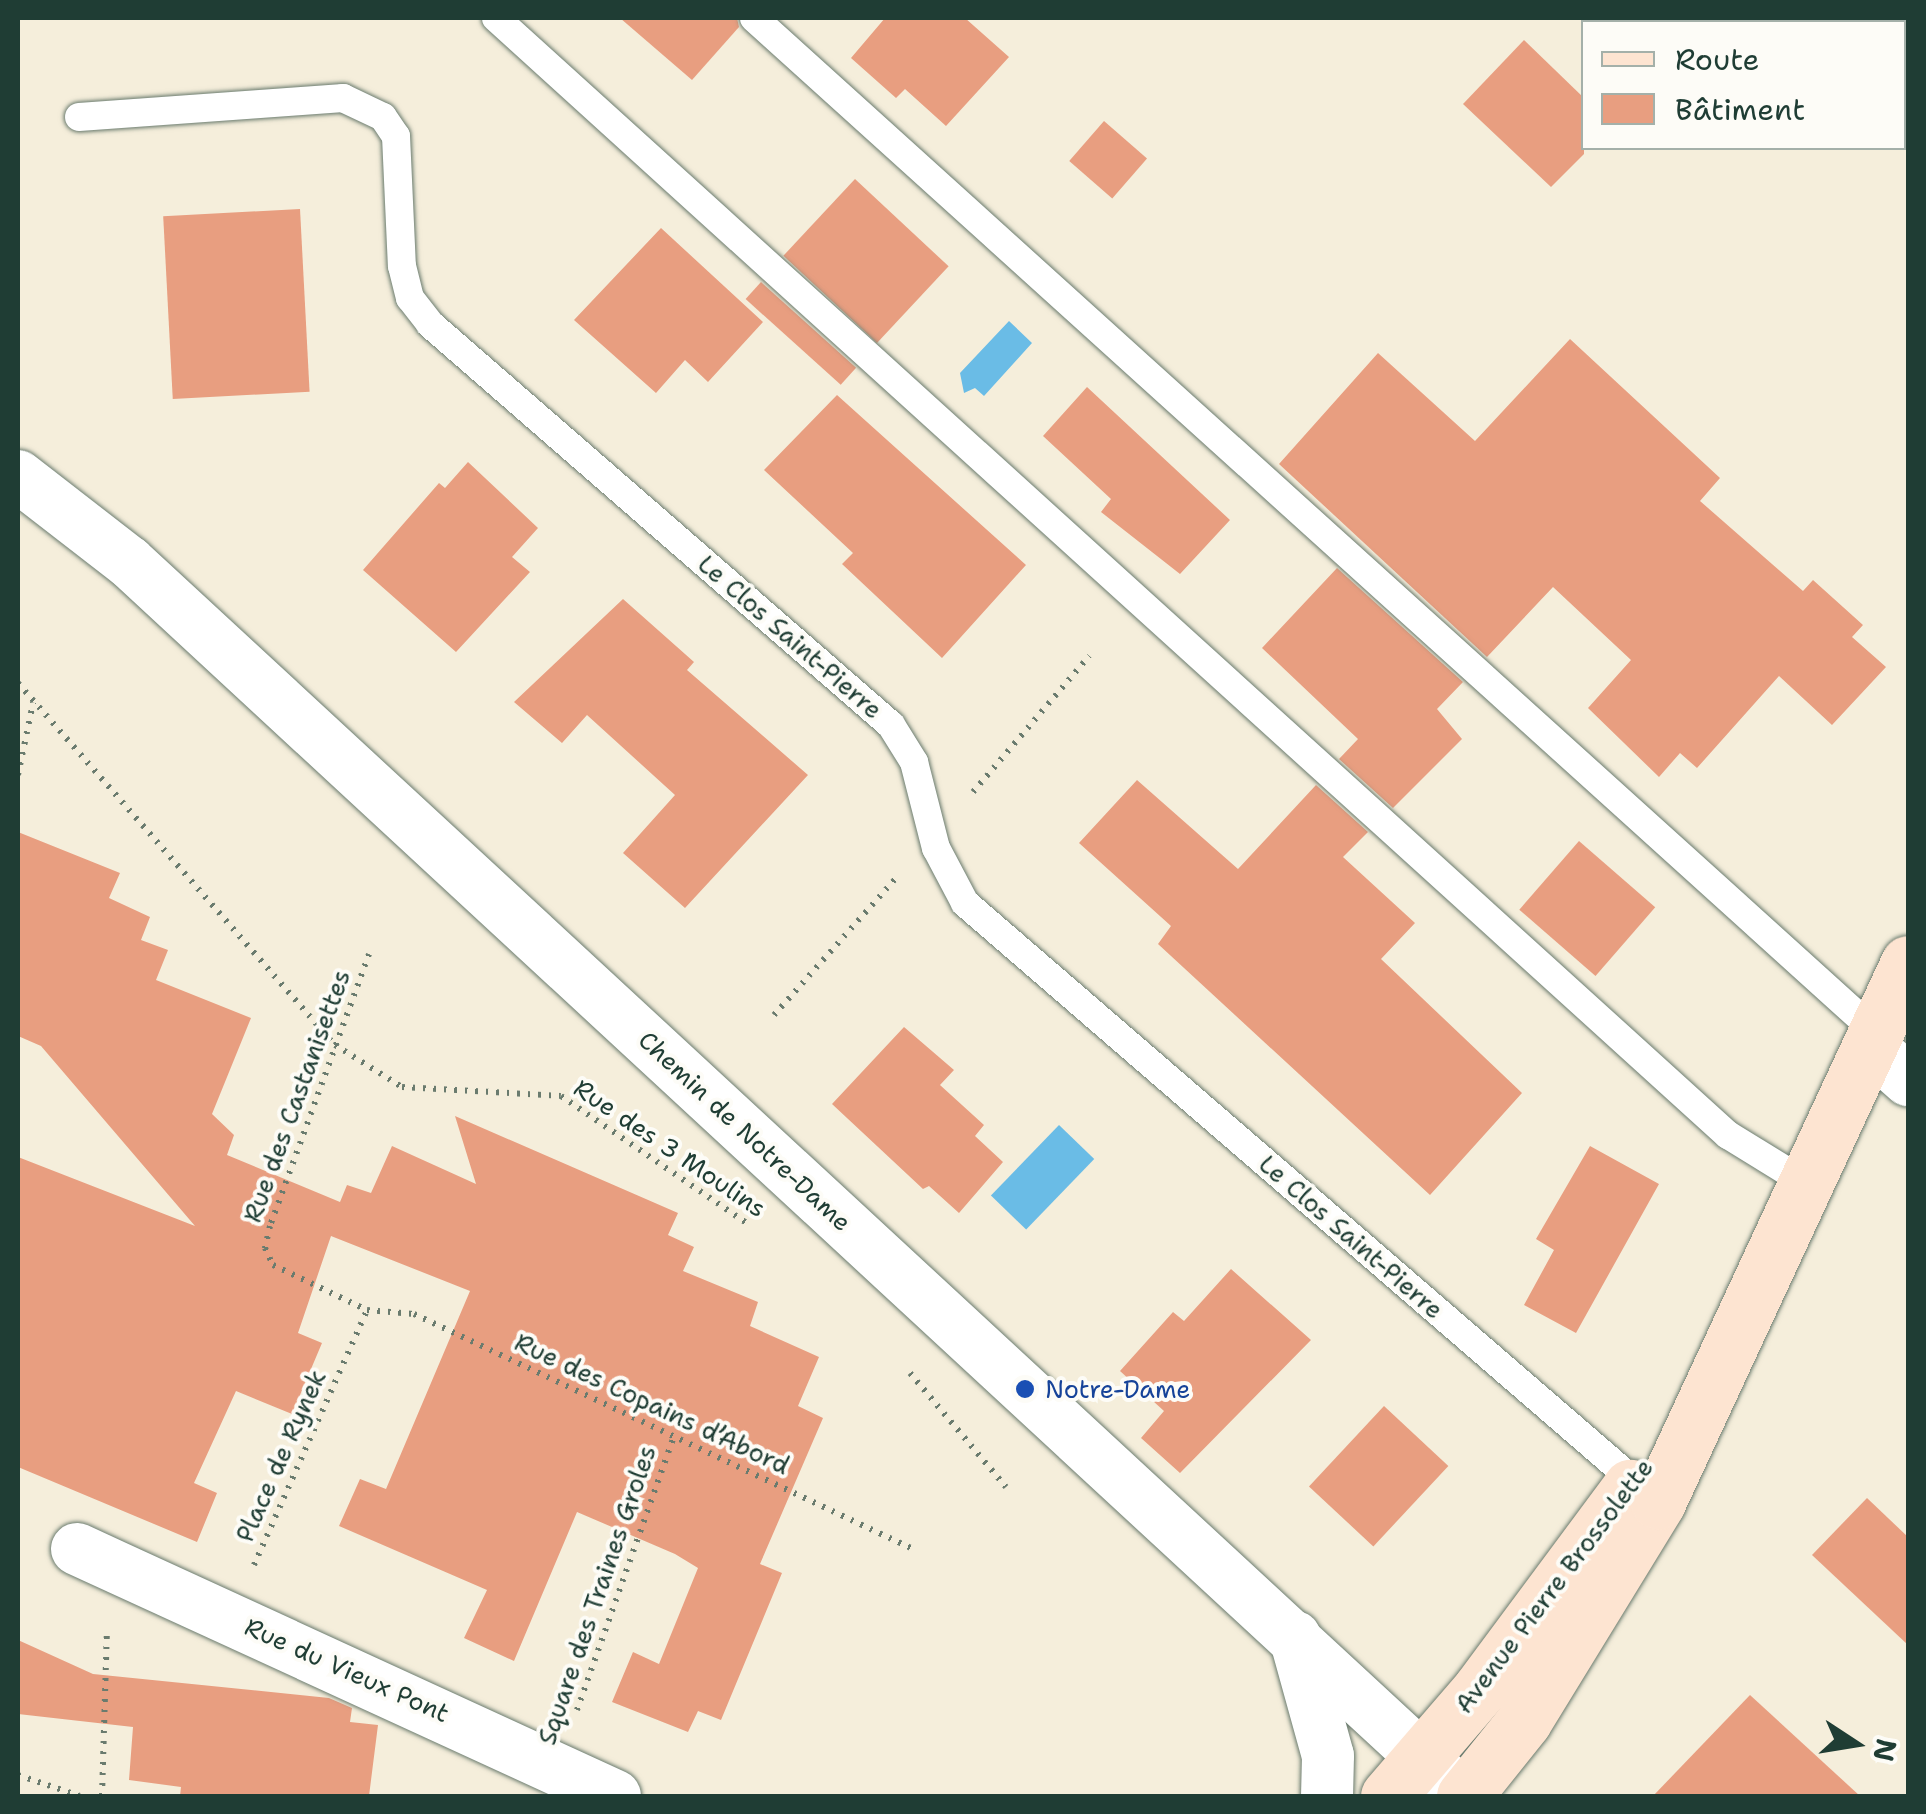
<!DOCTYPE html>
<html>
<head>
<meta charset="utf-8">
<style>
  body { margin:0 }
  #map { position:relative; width:1926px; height:1814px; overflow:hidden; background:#f5eedb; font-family:"Shantell Sans",sans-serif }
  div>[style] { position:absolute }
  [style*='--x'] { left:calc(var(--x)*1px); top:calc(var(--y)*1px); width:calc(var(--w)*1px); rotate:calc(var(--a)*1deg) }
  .water>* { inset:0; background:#6abce6; transform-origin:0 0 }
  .building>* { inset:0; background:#e89e80; transform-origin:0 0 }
  .path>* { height:6px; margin-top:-3px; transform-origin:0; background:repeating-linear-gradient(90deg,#6a7b6e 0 2.5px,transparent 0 10.5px) }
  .roads { filter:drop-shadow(0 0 2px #6a7b6e) drop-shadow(0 0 2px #6a7b6e) }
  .lane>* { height:28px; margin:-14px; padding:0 14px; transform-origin:14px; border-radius:14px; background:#fff }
  .street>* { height:52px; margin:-26px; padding:0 26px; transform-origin:26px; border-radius:26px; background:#fff }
  .secondary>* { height:55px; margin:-27.5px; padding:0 27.5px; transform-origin:27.5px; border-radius:27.5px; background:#fde4d1 }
  .dots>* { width:28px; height:28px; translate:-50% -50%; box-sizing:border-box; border:5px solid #fdfcf7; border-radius:50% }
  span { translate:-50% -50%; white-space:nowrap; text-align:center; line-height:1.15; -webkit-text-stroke:8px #fdfcf7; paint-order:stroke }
  .street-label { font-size:25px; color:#1f3d34 }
  .transit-label { font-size:25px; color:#164399 }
  .left { translate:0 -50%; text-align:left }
  .frame { position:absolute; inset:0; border:20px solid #1f3d34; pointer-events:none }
  .legend { position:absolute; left:1581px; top:20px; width:325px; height:130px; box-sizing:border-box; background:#fdfcf7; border:2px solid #a4b0a9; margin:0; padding:12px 18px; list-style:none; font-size:30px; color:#1f3d34 }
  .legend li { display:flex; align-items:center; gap:20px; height:50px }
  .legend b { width:50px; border:2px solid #a4b0a9 }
  .north { position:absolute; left:1806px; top:1694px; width:100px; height:100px; -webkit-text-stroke:8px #fdfcf7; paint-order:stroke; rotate:102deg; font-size:28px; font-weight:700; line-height:40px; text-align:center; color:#1f3d34 }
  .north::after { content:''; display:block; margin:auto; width:35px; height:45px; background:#1f3d34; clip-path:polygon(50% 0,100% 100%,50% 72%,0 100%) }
</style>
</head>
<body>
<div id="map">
  <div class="water">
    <i style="clip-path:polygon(1009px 321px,1032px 343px,984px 396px,975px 388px,964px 393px,960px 373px)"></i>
    <i style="left:1059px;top:1125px;width:49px;height:98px;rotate:44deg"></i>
  </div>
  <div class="building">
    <i style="clip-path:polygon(620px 18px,737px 18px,739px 27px,692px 80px)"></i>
    <i style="clip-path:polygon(885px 18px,965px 18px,1009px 57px,946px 126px,905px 89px,896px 98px,851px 58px)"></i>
    <i style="clip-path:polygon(1524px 40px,1584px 98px,1584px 154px,1551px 187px,1463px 104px)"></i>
    <i style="left:1104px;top:121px;width:57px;height:53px;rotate:41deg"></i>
    <i style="left:855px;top:179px;width:128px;height:105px;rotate:43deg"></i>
    <i style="left:300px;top:209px;width:183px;height:137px;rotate:87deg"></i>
    <i style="clip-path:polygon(661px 228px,763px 322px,708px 382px,685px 360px,656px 393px,574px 320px)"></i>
    <i style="left:761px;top:282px;width:128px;height:23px;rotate:42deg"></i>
    <i style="clip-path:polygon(1570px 339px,1720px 478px,1700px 501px,1803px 591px,1813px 580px,1863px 625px,1852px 637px,1886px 667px,1832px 725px,1779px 676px,1697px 768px,1680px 753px,1659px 777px,1588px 708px,1631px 660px,1553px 587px,1487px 657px,1279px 464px,1378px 353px,1475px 441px)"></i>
    <i style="clip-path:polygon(1087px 387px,1230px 520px,1180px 574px,1101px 512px,1111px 499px,1043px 436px)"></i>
    <i style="clip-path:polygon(837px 395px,1026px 565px,942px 658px,842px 564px,853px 553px,764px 470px)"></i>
    <i style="clip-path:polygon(468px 462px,538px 528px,512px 557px,530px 572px,456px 652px,363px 570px,439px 483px,445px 488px)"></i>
    <i style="clip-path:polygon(1337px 568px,1463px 682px,1437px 709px,1462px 739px,1393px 808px,1339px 759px,1358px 739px,1262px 648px)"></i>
    <i style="clip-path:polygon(623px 599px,694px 662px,687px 670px,808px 775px,685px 908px,623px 853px,675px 795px,587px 715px,562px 743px,514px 702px)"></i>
    <i style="clip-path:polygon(1137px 780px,1238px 869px,1316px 785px,1368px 832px,1343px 857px,1415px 923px,1381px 959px,1522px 1093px,1430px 1195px,1158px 944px,1171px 926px,1079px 843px)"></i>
    <i style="clip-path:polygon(18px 832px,120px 873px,109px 898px,150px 917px,141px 940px,168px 950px,156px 980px,251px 1018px,212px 1114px,234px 1135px,227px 1155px,340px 1202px,347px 1185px,371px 1193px,392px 1146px,476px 1184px,455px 1116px,678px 1213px,668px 1235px,694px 1247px,683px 1271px,758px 1302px,750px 1326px,819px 1357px,798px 1406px,823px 1418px,760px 1564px,782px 1573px,721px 1720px,698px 1711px,688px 1732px,612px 1702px,633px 1652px,659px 1664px,698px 1568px,675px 1554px,577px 1512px,514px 1661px,464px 1638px,487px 1590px,339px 1526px,360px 1479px,386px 1489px,470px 1291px,331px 1236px,298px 1333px,322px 1343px,292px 1414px,236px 1391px,194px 1483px,217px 1493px,197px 1542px,18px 1467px,18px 1157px,195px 1226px,41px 1046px,18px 1036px)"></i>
    <i style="left:1579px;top:841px;width:101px;height:91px;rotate:41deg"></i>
    <i style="clip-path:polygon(904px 1027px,954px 1070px,940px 1085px,984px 1125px,975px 1136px,1003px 1162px,959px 1213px,929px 1186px,923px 1189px,832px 1104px)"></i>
    <i style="clip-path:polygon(1590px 1146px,1659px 1184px,1576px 1333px,1524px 1305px,1554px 1250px,1536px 1239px)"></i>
    <i style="clip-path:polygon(1231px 1269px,1311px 1340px,1180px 1473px,1141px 1438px,1164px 1411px,1120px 1371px,1173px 1312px,1184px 1321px)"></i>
    <i style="left:1384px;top:1406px;width:88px;height:110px;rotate:43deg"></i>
    <i style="clip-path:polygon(1867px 1498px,1908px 1537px,1908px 1645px,1812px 1555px)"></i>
    <i style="clip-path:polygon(18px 1640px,93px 1674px,329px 1698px,352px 1708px,350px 1722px,378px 1725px,369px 1796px,180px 1796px,181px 1787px,129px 1780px,133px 1727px,18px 1714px)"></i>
    <i style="clip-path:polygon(1750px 1695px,1860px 1796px,1653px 1796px)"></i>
  </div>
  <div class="path">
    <i style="--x:18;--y:683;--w:481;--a:48.8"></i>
    <i style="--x:335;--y:1045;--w:79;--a:32.1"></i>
    <i style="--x:402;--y:1087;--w:159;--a:3.2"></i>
    <i style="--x:561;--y:1096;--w:227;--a:34.4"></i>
    <i style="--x:18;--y:775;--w:74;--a:-78.2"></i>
    <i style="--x:973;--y:792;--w:179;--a:-49.5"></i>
    <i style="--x:369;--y:954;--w:289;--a:110"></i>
    <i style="--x:270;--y:1226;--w:23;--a:103"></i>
    <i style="--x:265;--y:1248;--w:19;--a:65"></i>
    <i style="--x:273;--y:1265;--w:104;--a:25.6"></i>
    <i style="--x:367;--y:1310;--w:47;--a:4.9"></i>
    <i style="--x:414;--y:1314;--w:554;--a:25.22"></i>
    <i style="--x:774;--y:1015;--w:186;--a:-48.3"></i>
    <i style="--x:910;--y:1373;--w:149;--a:49.9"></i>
    <i style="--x:254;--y:1565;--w:279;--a:-66.1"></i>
    <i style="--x:577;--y:1710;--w:291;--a:-70.5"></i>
    <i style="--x:18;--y:1775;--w:65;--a:18.7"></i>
    <i style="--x:102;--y:1796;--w:168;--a:-88.3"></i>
  </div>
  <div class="roads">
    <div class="lane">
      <i style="--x:496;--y:18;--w:1663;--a:42.2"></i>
      <i style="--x:1728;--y:1135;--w:92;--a:31.6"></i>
      <i style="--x:754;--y:18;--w:1514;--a:42.11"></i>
      <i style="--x:1845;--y:18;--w:6;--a:39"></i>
      <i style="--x:1904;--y:72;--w:6;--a:51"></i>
      <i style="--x:79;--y:117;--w:265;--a:-4.1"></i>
      <i style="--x:343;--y:98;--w:44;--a:25.4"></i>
      <i style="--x:383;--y:117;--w:23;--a:56"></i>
      <i style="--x:396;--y:136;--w:130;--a:87.4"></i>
      <i style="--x:402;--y:266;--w:33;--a:76"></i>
      <i style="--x:410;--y:298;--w:33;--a:52"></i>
      <i style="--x:430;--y:324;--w:611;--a:41.02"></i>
      <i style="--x:891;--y:725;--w:44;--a:58.1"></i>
      <i style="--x:914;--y:762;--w:89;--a:75.7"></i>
      <i style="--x:936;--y:848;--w:62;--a:62.2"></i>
      <i style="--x:965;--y:903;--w:895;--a:40.83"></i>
    </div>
    <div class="street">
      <i style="--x:18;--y:476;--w:140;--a:37.8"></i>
      <i style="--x:129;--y:562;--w:1818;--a:42.75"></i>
      <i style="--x:1871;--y:1047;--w:50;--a:41.7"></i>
      <i style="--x:77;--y:1549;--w:592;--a:24.66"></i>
      <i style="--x:1295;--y:1637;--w:123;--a:74.5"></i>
      <i style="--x:1328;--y:1756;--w:40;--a:91.4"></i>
    </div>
    <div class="secondary">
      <i style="--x:1388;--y:1796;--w:141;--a:-49.3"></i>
      <i style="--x:1480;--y:1689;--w:252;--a:-53.4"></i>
      <i style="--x:1464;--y:1796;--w:96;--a:-51.3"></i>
      <i style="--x:1524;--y:1721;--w:257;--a:-58.5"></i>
      <i style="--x:1658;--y:1502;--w:594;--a:-65.12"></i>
    </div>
  </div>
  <div class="dots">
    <i style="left:1025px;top:1389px;background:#1a4fb4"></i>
  </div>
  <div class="street-label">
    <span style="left:790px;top:637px;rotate:41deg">Le Clos Saint-Pierre</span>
    <span style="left:297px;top:1096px;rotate:-70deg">Rue des Castanisettes</span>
    <span style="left:745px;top:1131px;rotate:43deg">Chemin de Notre-Dame</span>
    <span style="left:670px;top:1148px;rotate:34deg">Rue des 3 Moulins</span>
    <span style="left:1351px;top:1237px;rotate:41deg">Le Clos Saint-Pierre</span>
    <span style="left:652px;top:1404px;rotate:25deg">Rue des Copains d’Abord</span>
    <span style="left:281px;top:1456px;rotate:-66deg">Place de Rynek</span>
    <span style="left:1554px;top:1586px;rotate:-53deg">Avenue Pierre Brossolette</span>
    <span style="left:597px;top:1595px;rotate:-71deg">Square des Traines Groles</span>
    <span style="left:347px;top:1670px;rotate:24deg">Rue du Vieux Pont</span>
  </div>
  <div class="transit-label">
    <span class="left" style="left:1045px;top:1389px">Notre-Dame</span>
  </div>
  <div class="frame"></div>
  <ul class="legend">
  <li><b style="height:12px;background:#fde4d1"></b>Route</li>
  <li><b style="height:28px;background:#e89e80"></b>Bâtiment</li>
  </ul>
  <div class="north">N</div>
</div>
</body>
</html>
